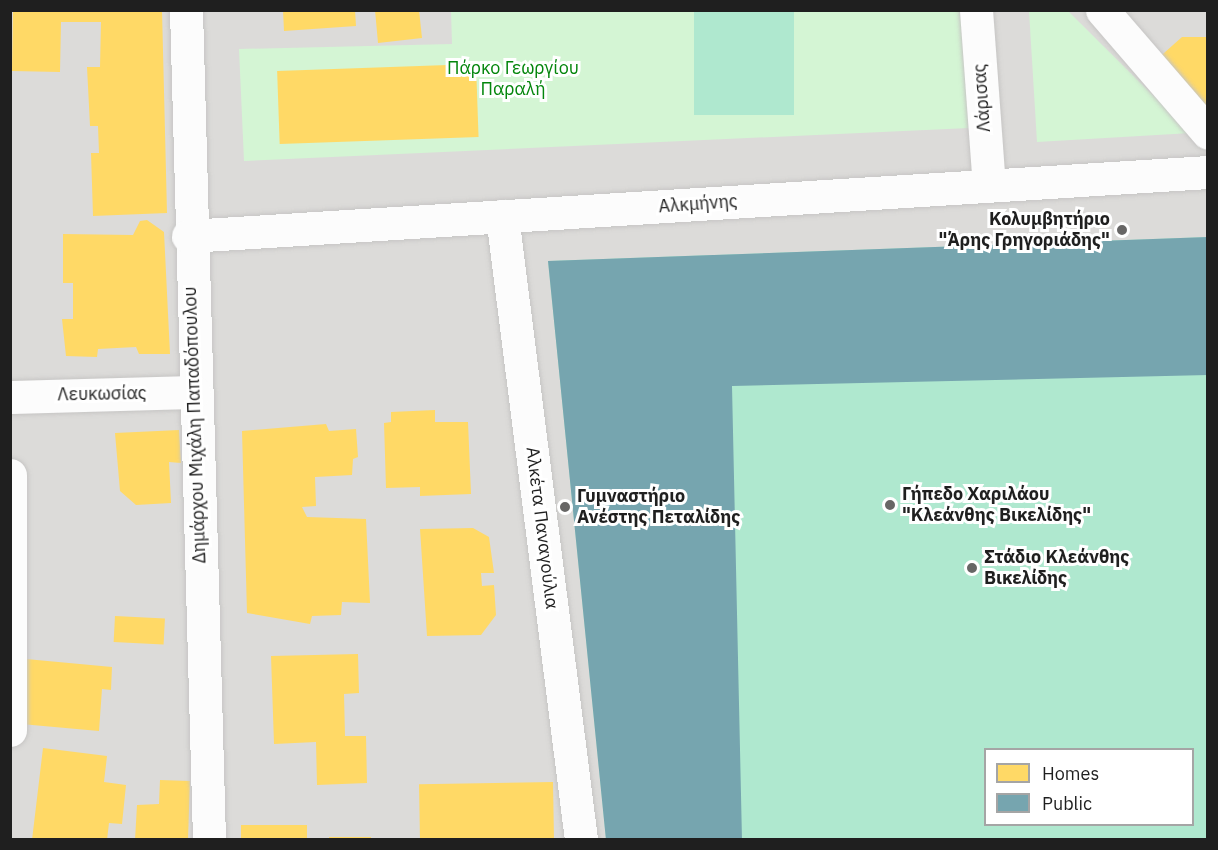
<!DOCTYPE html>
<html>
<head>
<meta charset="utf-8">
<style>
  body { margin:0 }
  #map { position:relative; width:1218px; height:850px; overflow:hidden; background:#edebe8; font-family:"IBM Plex Sans",sans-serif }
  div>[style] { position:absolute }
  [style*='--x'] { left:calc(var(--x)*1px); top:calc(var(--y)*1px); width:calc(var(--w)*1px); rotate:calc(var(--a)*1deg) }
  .residential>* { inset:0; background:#dcdbd9 }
  .park>* { inset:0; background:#d4f5d4 }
  .pitch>* { inset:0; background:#afe8cf; transform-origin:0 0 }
  .homes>* { inset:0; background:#ffd966; transform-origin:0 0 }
  .public>* { inset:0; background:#76a5af }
  .roads { filter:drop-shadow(0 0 2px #c6c5c4) drop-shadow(0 0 2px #c6c5c4) }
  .street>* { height:33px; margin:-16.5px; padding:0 16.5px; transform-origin:16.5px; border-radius:16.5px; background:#fcfcfc }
  .dots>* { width:16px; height:16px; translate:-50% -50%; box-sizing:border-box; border:3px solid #fff; border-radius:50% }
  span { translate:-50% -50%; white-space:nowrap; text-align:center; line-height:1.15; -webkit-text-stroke:6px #fff; paint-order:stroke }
  .park-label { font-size:18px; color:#04860c }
  .street-label { font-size:18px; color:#1f1f1f }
  .poi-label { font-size:18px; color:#1f1f1f; font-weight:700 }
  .right { translate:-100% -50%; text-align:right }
  .left { translate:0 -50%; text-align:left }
  .frame { position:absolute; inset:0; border:12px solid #1f1f1f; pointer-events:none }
  .legend { position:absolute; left:984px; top:748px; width:210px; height:78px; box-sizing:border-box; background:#fff; border:2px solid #a5a5a5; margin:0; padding:8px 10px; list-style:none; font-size:18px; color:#1f1f1f }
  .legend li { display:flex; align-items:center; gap:12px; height:30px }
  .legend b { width:30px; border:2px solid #a5a5a5 }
</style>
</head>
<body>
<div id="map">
  <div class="residential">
    <i style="clip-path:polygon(evenodd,10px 11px,1207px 11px,1207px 839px,11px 839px,10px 11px,986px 750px,1192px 750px,1192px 824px,986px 824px,986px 750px)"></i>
  </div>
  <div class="park">
    <i style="clip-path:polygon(451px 11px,960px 11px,969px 128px,244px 161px,239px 49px,452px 44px)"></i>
    <i style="clip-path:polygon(1029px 11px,1068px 11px,1191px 133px,1037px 142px)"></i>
  </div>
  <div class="pitch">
    <i style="left:694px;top:11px;width:100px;height:104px"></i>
    <i style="clip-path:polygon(evenodd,1207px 237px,1207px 839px,606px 839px,548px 261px,1207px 237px,986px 750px,1192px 750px,1192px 824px,986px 824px,986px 750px)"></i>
  </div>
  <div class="homes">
    <i style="clip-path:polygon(13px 10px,162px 10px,167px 213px,93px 216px,91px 153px,99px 153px,98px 126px,90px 126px,87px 67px,100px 67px,101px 22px,61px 22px,60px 72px,12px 71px)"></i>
    <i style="clip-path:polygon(283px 10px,355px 10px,356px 26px,284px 31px)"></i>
    <i style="clip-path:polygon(375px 10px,419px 10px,422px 38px,378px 43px)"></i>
    <i style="clip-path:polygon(1182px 37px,1208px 37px,1208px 123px,1155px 61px)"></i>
    <i style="left:476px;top:64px;width:73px;height:199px;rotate:88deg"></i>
    <i style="clip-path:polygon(147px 220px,164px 232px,170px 354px,139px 354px,136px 347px,98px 349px,97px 357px,66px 356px,62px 319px,73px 319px,73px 283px,63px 283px,63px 234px,133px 235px,140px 221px)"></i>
    <i style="clip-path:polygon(435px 410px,435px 422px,468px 422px,471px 494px,420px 496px,420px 487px,386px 488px,384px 423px,391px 422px,391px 412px)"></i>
    <i style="clip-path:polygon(326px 424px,329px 431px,356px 429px,358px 457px,353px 459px,352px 475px,315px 477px,316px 506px,302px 507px,307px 517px,366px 519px,370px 603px,342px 602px,341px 615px,312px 616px,310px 624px,247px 613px,242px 431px)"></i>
    <i style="clip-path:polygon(179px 430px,181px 463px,169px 462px,171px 503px,136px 505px,120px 491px,115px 433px)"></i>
    <i style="clip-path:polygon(473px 528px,489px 537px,494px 573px,481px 573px,482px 586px,494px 585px,496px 615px,481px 635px,427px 636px,420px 529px)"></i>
    <i style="left:115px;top:616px;width:50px;height:26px;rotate:3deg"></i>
    <i style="clip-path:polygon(358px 654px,359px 693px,344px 694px,345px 736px,366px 736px,367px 783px,317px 785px,316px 742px,274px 744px,271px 656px)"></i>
    <i style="clip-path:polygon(26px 659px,112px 667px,111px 690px,102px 689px,99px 731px,21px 724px)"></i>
    <i style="clip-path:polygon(43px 748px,107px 756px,104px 782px,126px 785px,122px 824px,109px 823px,107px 840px,32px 840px)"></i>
    <i style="clip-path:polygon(160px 780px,190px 781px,188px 840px,135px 840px,137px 805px,159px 804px)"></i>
    <i style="left:553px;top:782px;width:58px;height:134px;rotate:89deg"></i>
    <i style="left:241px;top:825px;width:66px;height:15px"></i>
    <i style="left:329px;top:837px;width:42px;height:3px"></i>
  </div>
  <div class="public">
    <i style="clip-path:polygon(1208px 237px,1208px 375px,732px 386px,742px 840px,606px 840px,548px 261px)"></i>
  </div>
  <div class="roads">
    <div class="street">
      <i style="--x:186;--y:10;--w:830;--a:88.41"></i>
      <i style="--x:976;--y:10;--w:175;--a:85.8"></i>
      <i style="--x:1102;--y:10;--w:162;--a:49.2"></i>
      <i style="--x:502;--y:216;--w:629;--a:82.78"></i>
      <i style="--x:188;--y:236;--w:1022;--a:-3.59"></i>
      <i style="--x:10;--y:397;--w:184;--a:-1.6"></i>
      <i style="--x:10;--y:475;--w:255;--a:90"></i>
    </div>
  </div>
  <div class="dots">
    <i style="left:1122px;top:230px;background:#676665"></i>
    <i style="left:890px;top:505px;background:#676665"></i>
    <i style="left:565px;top:507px;background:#676665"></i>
    <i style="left:972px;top:568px;background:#676665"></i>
  </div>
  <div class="park-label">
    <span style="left:513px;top:79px">Πάρκο Γεωργίου<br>Παραλή</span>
  </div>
  <div class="street-label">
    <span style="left:982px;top:98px;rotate:-94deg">Λάρισας</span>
    <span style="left:698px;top:204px;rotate:-4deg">Αλκμήνης</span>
    <span style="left:102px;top:394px;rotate:-1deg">Λευκωσίας</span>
    <span style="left:195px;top:425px;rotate:-92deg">Δημάρχου Μιχάλη Παπαδόπουλου</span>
    <span style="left:542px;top:528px;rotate:83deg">Αλκέτα Παναγούλια</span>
  </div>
  <div class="poi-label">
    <span class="right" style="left:1110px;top:230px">Κολυμβητήριο<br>"Άρης Γρηγοριάδης"</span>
    <span class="left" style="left:902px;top:505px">Γήπεδο Χαριλάου<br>"Κλεάνθης Βικελίδης"</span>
    <span class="left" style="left:577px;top:507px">Γυμναστήριο<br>Ανέστης Πεταλίδης</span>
    <span class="left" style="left:984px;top:568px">Στάδιο Κλεάνθης<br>Βικελίδης</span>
  </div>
  <div class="frame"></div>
  <ul class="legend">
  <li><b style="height:16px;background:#ffd966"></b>Homes</li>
  <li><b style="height:16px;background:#76a5af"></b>Public</li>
  </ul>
</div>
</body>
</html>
